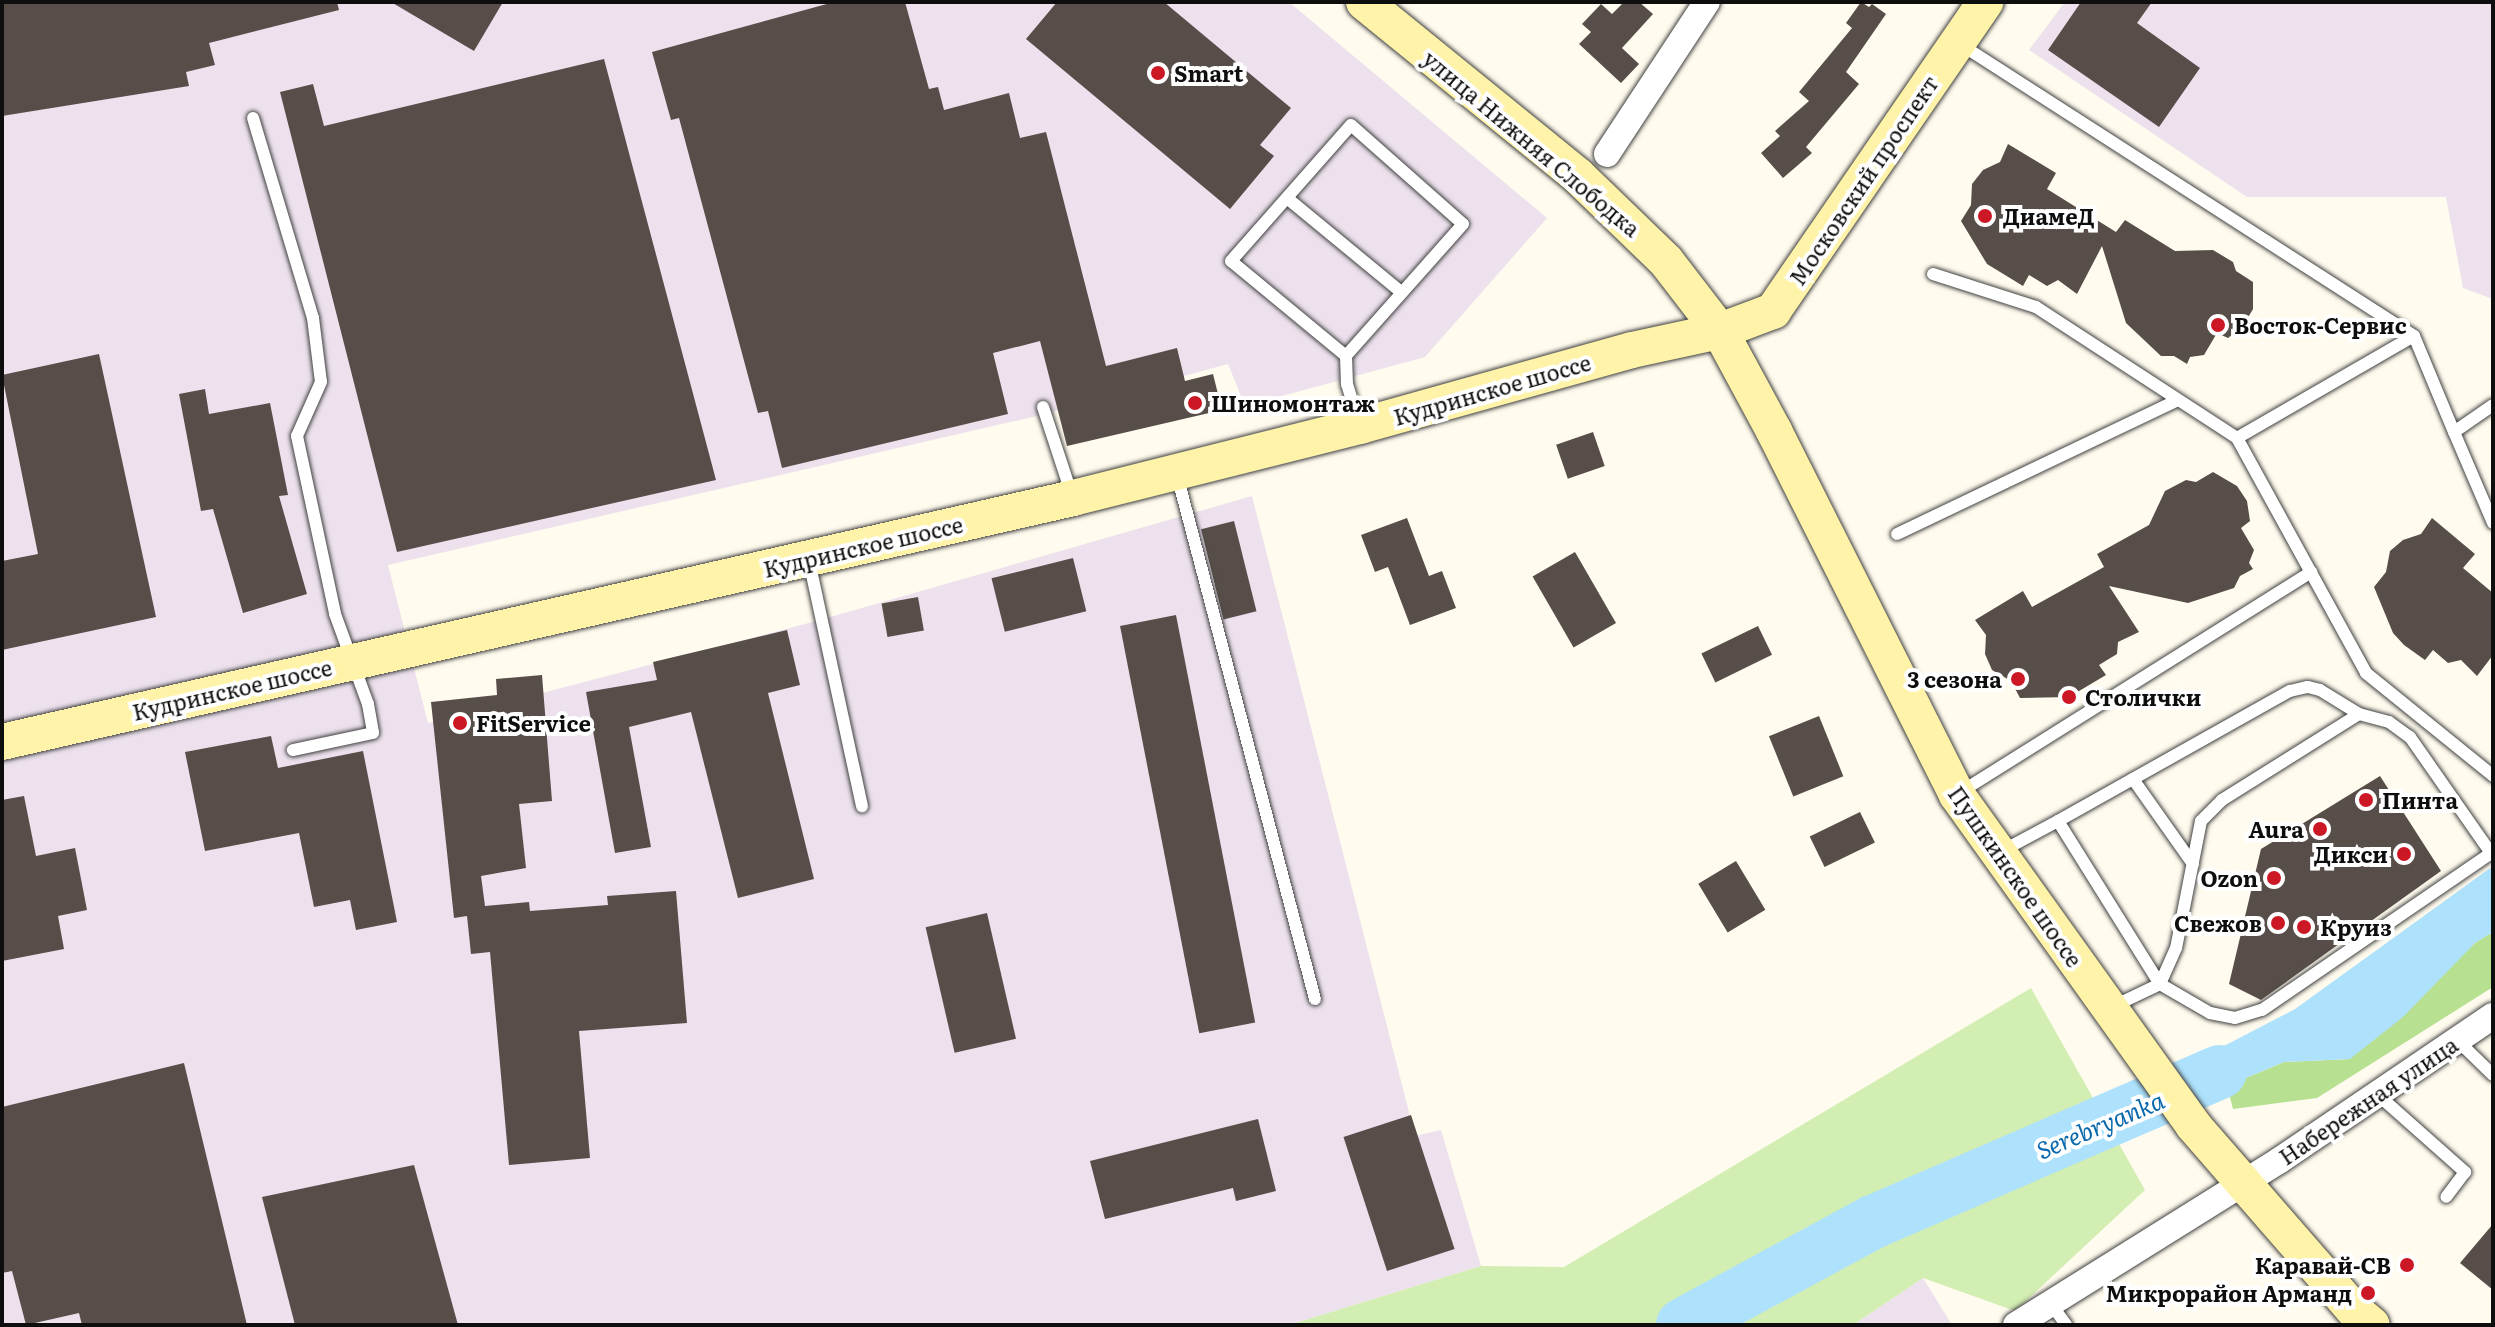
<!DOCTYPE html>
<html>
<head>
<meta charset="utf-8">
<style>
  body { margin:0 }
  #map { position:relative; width:2495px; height:1327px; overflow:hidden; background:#fffbee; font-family:Literata,serif }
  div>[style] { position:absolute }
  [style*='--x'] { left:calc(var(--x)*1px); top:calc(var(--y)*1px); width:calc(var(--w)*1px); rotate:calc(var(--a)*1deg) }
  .industrial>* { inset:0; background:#ece1ed }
  .green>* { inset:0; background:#d3eeb3 }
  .forest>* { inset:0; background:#b7e091 }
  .water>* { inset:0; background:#ade1fc }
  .river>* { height:54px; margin:-27px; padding:0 27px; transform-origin:27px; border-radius:27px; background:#ade1fc }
  .building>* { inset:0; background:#574e49; transform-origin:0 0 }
  .roads { filter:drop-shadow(0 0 2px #414141) drop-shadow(0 0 2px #414141) }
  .lane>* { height:12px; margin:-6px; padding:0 6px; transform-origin:6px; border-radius:6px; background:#fff }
  .street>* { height:26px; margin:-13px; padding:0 13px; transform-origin:13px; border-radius:13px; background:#fff }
  .secondary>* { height:36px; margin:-18px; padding:0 18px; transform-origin:18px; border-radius:18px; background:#fff3a9 }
  .dots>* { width:22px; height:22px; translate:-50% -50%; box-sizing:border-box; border:4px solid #fff; border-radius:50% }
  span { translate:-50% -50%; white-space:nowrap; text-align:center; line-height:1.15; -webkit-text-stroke:8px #fff; paint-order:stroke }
  .poi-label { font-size:22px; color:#0e0e0e; font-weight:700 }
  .left { translate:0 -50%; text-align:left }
  .right { translate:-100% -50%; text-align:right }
  .street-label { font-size:22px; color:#0e0e0e }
  .water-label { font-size:24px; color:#0a69ac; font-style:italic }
  .frame { position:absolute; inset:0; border:4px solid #0e0e0e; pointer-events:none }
</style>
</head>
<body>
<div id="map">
  <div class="industrial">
    <i style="clip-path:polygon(2px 2px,1289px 2px,1547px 218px,1425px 357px,1245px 406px,1228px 364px,1037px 416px,388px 565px,428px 723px,820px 620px,1252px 496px,1415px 1136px,1441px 1130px,1481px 1266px,1289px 1325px,2px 1325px)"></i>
    <i style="clip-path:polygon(2065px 2px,2493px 2px,2493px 299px,2463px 288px,2446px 197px,2247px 197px,2029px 50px)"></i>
    <i style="clip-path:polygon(1923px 1278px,1952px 1325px,1853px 1325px)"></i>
  </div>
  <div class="green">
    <i style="clip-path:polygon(2031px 988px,2145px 1190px,2015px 1311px,1923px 1278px,1853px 1325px,1289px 1325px,1481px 1266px,1564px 1267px)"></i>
  </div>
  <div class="forest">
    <i style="clip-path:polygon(2493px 932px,2493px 987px,2317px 1098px,2233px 1109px,2227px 1086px,2284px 1062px,2350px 1059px,2475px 943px)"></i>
  </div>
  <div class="water">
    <i style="clip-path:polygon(2493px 866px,2493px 932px,2475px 943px,2403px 1017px,2350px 1059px,2284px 1062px,2227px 1086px,2191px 1111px,2176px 1071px,2295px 1009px)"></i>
  </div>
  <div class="river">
    <i style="--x:1683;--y:1325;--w:216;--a:-28.5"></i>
    <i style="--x:1873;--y:1222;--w:378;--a:-23.4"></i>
  </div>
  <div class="building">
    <i style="clip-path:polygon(2px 2px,337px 2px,339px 10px,209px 43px,215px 65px,186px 72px,189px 86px,2px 116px)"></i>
    <i style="clip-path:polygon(391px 2px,503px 2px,474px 51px)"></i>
    <i style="clip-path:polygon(834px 2px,905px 2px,929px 89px,938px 87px,944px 110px,1009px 93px,1020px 138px,1046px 132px,1106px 366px,1177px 348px,1185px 381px,1213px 374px,1222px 410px,1067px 446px,1040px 341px,993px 353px,1008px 414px,782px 468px,768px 411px,758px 413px,679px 118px,671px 120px,652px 52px)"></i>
    <i style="clip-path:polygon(1057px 2px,1164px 2px,1291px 108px,1260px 145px,1274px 156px,1230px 209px,1026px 39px)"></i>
    <i style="clip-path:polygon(1624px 2px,1639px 2px,1653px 14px,1622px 48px,1639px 64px,1621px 83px,1579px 44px,1591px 32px,1582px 24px,1601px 4px,1612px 14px)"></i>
    <i style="clip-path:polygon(1861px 2px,1869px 7px,1872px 4px,1886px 14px,1846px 72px,1859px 84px,1806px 147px,1812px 153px,1783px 178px,1761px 153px,1780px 136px,1775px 131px,1809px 101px,1799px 92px,1852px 28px,1846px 23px)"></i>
    <i style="clip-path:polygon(2081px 2px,2152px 2px,2137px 23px,2200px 68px,2159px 127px,2048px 50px)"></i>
    <i style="clip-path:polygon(604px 59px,716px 480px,397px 552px,280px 92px,313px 84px,324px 126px)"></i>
    <i style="clip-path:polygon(2008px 144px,2056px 173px,2047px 189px,2116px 232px,2125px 220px,2175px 251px,2213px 250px,2233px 262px,2236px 271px,2253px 282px,2253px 309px,2243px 326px,2228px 338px,2217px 333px,2204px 355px,2190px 357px,2187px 364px,2174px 356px,2161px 356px,2126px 323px,2102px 246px,2077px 294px,2058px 280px,2047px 286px,2029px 275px,2023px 286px,1987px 264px,1961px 221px,1971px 205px,1972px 184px,1983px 170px,2000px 162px)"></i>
    <i style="clip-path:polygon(99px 354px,156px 617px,2px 650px,2px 561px,38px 554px,2px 375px)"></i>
    <i style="clip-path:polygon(205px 389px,209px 414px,270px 403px,288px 495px,279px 496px,307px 594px,243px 613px,213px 509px,201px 511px,179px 394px)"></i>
    <i style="left:1593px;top:432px;width:36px;height:39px;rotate:71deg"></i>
    <i style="clip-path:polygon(2213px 472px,2237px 486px,2247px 501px,2250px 521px,2241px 528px,2254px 550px,2249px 563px,2253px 569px,2240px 576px,2234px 588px,2188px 603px,2109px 586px,2139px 632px,2118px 642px,2117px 654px,2099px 665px,2106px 675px,2069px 697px,2020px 698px,2011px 681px,1992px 670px,1985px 654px,1986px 635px,1975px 620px,2023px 591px,2032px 607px,2104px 567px,2097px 554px,2149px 525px,2165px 491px,2186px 480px,2196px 482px)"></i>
    <i style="clip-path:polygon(1407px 518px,1429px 576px,1442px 571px,1456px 608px,1410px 625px,1388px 567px,1375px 572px,1361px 535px)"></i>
    <i style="clip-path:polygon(2432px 518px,2475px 554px,2463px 568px,2493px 593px,2493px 655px,2477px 676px,2461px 660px,2448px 663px,2433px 650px,2425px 660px,2404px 645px,2393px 633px,2374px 587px,2386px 572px,2390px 551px,2403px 540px,2421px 534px)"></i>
    <i style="left:1234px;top:521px;width:93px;height:34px;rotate:76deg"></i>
    <i style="left:1575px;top:552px;width:82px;height:49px;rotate:60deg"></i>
    <i style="left:1073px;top:558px;width:55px;height:84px;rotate:76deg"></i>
    <i style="left:918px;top:597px;width:34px;height:37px;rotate:80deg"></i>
    <i style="left:1176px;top:615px;width:415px;height:57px;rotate:79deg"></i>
    <i style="left:1758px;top:626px;width:32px;height:63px;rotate:64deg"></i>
    <i style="clip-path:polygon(787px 630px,800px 685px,768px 693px,814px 879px,738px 898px,691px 712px,629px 727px,651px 847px,615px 853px,586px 692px,657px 680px,653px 662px)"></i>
    <i style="clip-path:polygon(542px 675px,552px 801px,519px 804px,526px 868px,481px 876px,485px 906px,529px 902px,530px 911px,608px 905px,607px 896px,676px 891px,687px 1023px,579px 1031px,590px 1158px,509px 1165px,490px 952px,471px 954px,467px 916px,454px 918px,431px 702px,497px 695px,496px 679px)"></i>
    <i style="left:1819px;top:716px;width:65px;height:54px;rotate:68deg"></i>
    <i style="clip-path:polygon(271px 736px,278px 768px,363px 751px,397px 922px,356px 930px,350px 900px,314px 907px,299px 833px,205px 851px,185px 752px)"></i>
    <i style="clip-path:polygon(2380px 776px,2441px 871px,2261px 1000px,2229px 984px,2261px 849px)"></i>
    <i style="clip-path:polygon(24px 796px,36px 856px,75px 848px,87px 910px,58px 916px,64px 949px,2px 961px,2px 800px)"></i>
    <i style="left:1860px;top:812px;width:34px;height:56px;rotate:64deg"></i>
    <i style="left:1736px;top:861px;width:57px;height:44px;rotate:59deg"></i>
    <i style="left:987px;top:913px;width:129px;height:63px;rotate:77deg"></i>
    <i style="clip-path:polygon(184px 1063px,247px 1325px,82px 1325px,79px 1313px,26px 1325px,12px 1271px,2px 1273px,2px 1107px)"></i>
    <i style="left:1411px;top:1115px;width:141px;height:71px;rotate:72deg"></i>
    <i style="clip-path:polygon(1258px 1119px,1276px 1191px,1236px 1201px,1233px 1188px,1105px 1219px,1090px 1161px)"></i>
    <i style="clip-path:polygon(414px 1165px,458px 1325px,295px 1325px,262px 1197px)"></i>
    <i style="clip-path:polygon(2493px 1224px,2493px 1290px,2460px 1263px)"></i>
  </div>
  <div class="roads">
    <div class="lane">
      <i style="--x:1960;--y:44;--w:540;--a:32.75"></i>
      <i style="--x:253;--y:118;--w:209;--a:73.3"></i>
      <i style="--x:313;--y:318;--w:64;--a:82.9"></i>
      <i style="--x:321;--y:382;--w:59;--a:114"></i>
      <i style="--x:297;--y:436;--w:182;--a:77.9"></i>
      <i style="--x:335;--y:614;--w:96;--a:69.9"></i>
      <i style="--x:368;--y:704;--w:29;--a:80"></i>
      <i style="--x:373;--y:733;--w:82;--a:168"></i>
      <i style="--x:1287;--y:198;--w:148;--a:39.5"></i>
      <i style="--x:1933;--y:274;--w:108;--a:17.8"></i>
      <i style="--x:2036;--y:307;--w:240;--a:33.1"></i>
      <i style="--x:2237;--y:438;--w:268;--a:61.2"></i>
      <i style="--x:2366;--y:673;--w:164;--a:39"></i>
      <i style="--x:1346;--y:356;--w:149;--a:-140.4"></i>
      <i style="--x:1231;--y:261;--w:181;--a:-48.6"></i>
      <i style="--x:1351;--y:125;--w:149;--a:41.5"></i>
      <i style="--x:1463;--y:224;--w:176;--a:131.6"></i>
      <i style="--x:1346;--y:356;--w:28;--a:88"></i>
      <i style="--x:1347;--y:384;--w:41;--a:72.9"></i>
      <i style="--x:1043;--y:407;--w:93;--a:71.8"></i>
      <i style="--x:2454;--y:432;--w:99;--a:66.8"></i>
      <i style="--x:2237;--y:438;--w:204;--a:-30"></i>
      <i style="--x:2414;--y:336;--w:104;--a:67.4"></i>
      <i style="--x:2454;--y:432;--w:47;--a:-34.7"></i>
      <i style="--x:1177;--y:475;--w:542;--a:75.25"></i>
      <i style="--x:1897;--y:534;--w:311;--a:-25.5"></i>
      <i style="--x:809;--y:561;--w:251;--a:77.8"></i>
      <i style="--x:2359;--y:714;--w:162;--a:147.9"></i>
      <i style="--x:2222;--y:800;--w:30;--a:135"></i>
      <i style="--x:2201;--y:821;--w:129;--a:101.1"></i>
      <i style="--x:2176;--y:948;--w:39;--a:114"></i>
      <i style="--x:2160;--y:984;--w:58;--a:30.1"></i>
      <i style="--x:2210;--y:1013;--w:25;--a:11"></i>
      <i style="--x:2235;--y:1018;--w:28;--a:-17"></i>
      <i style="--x:2262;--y:1010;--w:280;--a:-34.4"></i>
      <i style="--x:2133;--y:779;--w:104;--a:54.8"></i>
      <i style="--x:1959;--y:793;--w:416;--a:-32.1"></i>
      <i style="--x:2058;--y:821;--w:266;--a:-29.3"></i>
      <i style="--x:2290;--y:691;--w:18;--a:-13"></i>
      <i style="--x:2308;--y:687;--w:12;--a:14"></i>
      <i style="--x:2320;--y:690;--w:46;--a:31.6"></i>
      <i style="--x:2359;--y:714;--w:31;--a:15"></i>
      <i style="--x:2389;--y:722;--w:26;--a:36"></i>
      <i style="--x:2410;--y:737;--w:141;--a:55.1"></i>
      <i style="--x:2002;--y:851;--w:64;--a:-28.2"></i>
      <i style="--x:2058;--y:821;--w:192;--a:58"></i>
      <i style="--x:2160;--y:984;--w:53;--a:154.4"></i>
      <i style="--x:2457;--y:1040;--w:50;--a:44.2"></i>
      <i style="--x:2377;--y:1094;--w:118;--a:41.6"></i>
      <i style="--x:2465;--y:1172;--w:31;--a:127"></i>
      <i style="--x:2051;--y:1304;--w:26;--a:54"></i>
    </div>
    <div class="street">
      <i style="--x:1607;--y:154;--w:182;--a:-56.7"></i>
      <i style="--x:2016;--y:1325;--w:311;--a:-32"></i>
      <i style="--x:2280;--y:1160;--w:257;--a:-34.1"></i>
    </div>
    <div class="secondary">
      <i style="--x:1364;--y:2;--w:276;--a:39.1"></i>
      <i style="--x:1578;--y:176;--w:122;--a:44"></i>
      <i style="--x:1666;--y:261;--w:88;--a:52.4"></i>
      <i style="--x:1720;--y:331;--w:114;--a:61.6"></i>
      <i style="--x:1774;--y:431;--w:407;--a:63.3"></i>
      <i style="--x:1957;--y:795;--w:406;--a:54.4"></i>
      <i style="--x:2193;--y:1125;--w:245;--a:49"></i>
      <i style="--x:2354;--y:1310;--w:23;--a:40"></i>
      <i style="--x:2;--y:742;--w:1098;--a:-12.83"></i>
      <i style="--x:1073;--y:498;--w:296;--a:-14.1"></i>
      <i style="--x:1360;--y:426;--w:282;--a:-15.6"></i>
      <i style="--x:1632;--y:350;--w:90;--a:-12.2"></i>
      <i style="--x:1720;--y:331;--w:57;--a:-20.7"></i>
      <i style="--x:1773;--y:311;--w:375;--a:-55.5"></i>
    </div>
  </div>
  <div class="dots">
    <i style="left:1158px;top:73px;background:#cc1825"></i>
    <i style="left:1985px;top:216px;background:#cc1825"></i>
    <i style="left:2218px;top:325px;background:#cc1825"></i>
    <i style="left:1195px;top:403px;background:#cc1825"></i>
    <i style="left:2018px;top:679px;background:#cc1825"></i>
    <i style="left:2069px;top:697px;background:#cc1825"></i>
    <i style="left:460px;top:723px;background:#cc1825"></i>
    <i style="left:2366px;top:800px;background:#cc1825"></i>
    <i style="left:2320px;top:829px;background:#cc1825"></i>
    <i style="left:2404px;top:854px;background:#cc1825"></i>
    <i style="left:2274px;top:878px;background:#cc1825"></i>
    <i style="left:2278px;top:923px;background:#cc1825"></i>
    <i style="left:2304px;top:927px;background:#cc1825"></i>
    <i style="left:2407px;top:1265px;background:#cc1825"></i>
    <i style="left:2368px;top:1293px;background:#cc1825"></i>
  </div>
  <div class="poi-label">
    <span class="left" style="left:1174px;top:73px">Smart</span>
    <span class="left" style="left:2003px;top:216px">ДиамеД</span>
    <span class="left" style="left:2234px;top:325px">Восток-Сервис</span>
    <span class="left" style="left:1211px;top:403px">Шиномонтаж</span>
    <span class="right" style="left:2002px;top:679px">3 сезона</span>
    <span class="left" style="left:2085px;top:697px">Столички</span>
    <span class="left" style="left:476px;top:723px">FitService</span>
    <span class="left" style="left:2382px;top:800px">Пинта</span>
    <span class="right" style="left:2304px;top:829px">Aura</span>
    <span class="right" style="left:2388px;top:854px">Дикси</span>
    <span class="right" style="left:2258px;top:878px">Ozon</span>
    <span class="right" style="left:2262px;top:923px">Свежов</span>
    <span class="left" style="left:2320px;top:927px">Круиз</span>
    <span class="right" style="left:2391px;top:1265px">Каравай-СВ</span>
    <span class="right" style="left:2352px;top:1293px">Микрорайон Арманд</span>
  </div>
  <div class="street-label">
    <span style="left:1532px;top:143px;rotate:40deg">улица Нижняя Слободка</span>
    <span style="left:1863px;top:180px;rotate:-56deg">Московский проспект</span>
    <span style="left:1492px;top:389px;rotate:-16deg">Кудринское шоссе</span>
    <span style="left:863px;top:546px;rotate:-13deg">Кудринское шоссе</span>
    <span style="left:232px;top:689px;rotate:-13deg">Кудринское шоссе</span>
    <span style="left:2016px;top:876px;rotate:55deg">Пушкинское шоссе</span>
    <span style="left:2368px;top:1100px;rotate:-34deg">Набережная улица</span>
  </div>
  <div class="water-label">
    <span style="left:2100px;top:1124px;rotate:-23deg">Serebryanka</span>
  </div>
  <div class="frame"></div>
</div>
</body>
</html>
